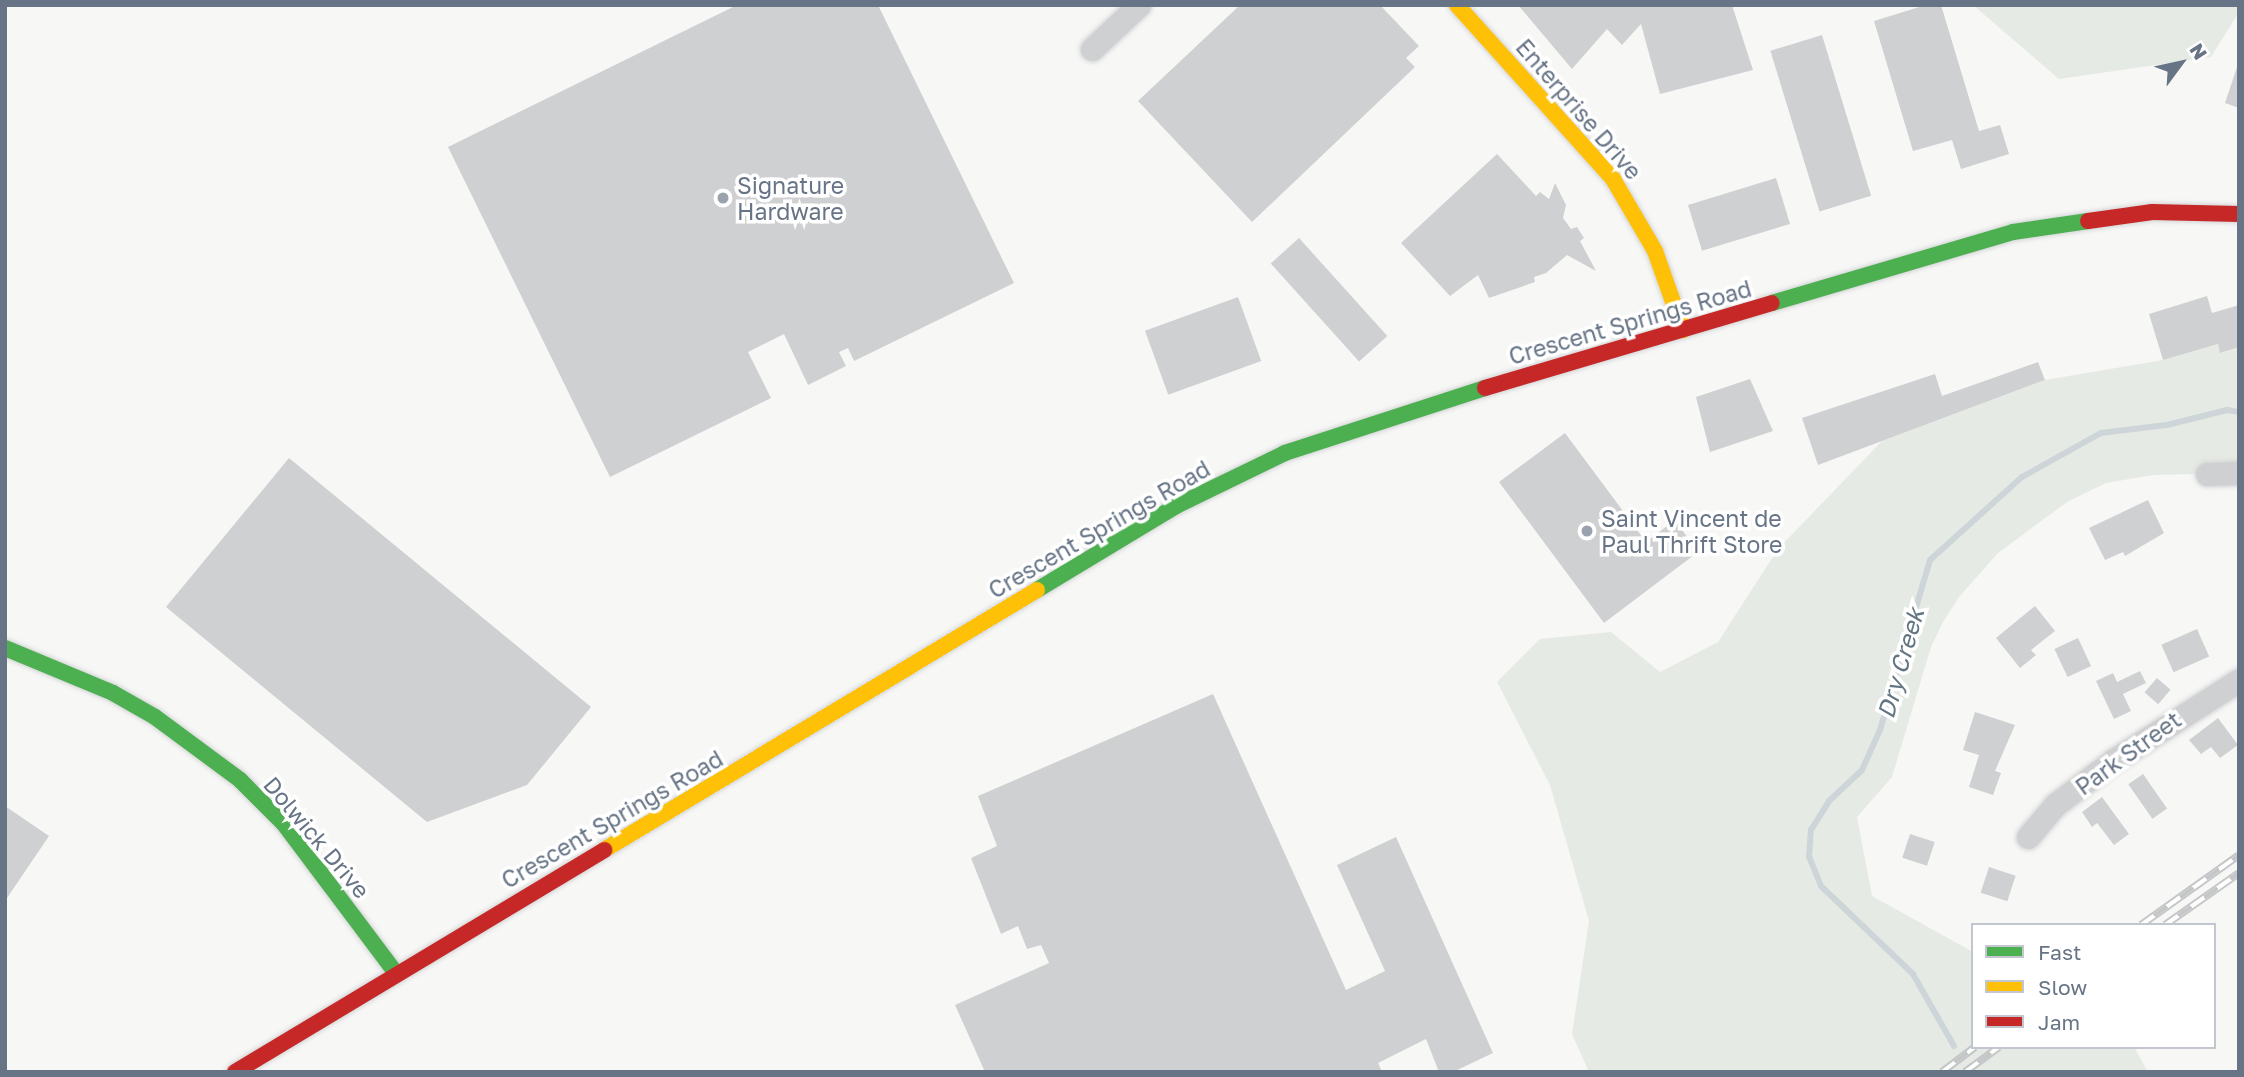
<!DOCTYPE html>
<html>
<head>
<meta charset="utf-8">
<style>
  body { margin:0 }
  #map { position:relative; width:2244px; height:1077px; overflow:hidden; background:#f7f7f6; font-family:"Golos Text",sans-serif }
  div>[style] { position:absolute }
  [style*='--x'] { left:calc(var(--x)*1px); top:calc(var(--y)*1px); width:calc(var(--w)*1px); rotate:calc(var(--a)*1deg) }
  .green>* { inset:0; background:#e6eae4 }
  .stream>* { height:6px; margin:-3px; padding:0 3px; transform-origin:3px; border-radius:3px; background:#ced5d9 }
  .building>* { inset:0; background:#cfd0d1; transform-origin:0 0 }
  .roads { filter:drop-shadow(0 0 2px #d4d5d6) drop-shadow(0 0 2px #d4d5d6) }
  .street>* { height:23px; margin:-11.5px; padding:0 11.5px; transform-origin:11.5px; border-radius:11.5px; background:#cfd0d1 }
  .fast>* { height:16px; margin:-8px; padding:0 8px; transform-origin:8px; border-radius:8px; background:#4caf50 }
  .slow>* { height:16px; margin:-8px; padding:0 8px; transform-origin:8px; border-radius:8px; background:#ffc107 }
  .jam>* { height:16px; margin:-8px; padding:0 8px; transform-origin:8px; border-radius:8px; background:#c62828 }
  .rail>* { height:8px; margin-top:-4px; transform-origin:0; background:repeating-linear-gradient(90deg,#fff 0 16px,#c5c6c7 0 32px); box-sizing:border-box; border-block:2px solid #c5c6c7 }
  .dots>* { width:19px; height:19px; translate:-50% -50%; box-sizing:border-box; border:4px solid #fff; border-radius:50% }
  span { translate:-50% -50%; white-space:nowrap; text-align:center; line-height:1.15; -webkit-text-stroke:7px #fff; paint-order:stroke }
  .street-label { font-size:23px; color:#677486 }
  .poi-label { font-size:23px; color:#677486 }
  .left { translate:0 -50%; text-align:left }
  .water-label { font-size:24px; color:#637582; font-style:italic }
  .frame { position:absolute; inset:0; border:7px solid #677486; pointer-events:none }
  .legend { position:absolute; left:1971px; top:923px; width:245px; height:126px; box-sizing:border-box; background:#fff; border:2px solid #c2c7cf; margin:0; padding:9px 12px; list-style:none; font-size:21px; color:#677486 }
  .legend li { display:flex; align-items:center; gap:14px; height:35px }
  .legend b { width:35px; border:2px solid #c2c7cf }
  .north { position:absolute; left:2146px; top:28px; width:70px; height:70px; -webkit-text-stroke:5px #fff; paint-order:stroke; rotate:57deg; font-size:19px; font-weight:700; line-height:28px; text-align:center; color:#677486 }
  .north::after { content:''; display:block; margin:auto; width:24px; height:32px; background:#677486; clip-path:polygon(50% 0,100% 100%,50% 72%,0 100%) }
</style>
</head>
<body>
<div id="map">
  <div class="green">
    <i style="clip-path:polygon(1973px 5px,2239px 5px,2239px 12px,2211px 57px,2059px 79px)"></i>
    <i style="clip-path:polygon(2218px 344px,2221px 353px,2239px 347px,2239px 473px,2153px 475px,2106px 483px,2067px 502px,1998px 553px,1959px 597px,1943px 622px,1931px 647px,1892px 777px,1857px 817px,1872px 896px,1973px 952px,1973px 1047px,2134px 1047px,2148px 1072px,1589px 1072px,1572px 1034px,1589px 921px,1550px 785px,1497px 682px,1540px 639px,1611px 632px,1660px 672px,1718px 642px,1778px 549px,1882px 441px,2045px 380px,2163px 360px)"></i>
  </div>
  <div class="stream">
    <i style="--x:1954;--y:1046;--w:83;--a:-119.7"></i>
    <i style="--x:1913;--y:974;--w:127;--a:-136.3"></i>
    <i style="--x:1821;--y:886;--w:31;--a:-112"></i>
    <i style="--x:1809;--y:857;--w:27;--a:-86"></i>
    <i style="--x:1811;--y:830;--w:34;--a:-58"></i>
    <i style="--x:1829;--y:801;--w:45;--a:-43.2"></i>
    <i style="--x:1862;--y:770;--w:44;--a:-65.8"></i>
    <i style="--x:1880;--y:730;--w:177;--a:-73.6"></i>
    <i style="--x:1930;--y:560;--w:124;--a:-42.1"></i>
    <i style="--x:2022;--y:477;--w:90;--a:-29.1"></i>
    <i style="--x:2101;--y:433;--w:66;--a:-6.9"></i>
    <i style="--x:2167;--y:425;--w:62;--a:-14"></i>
    <i style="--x:2227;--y:410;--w:12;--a:9"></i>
  </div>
  <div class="building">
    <i style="clip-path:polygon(737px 5px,878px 5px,1014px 283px,854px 361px,848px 348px,839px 352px,846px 366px,808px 385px,784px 334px,748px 352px,771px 398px,610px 477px,448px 147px)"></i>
    <i style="clip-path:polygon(1240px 5px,1380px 5px,1419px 46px,1406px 58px,1415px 67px,1252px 222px,1138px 101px)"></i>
    <i style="clip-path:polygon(1518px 5px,1732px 5px,1753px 70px,1660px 94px,1641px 24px,1622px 45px,1607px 29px,1572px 69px)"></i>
    <i style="clip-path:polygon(1926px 5px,1941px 5px,1979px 131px,2000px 125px,2009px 154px,1961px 169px,1952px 140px,1913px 151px,1874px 21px)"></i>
    <i style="left:1822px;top:35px;width:168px;height:54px;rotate:73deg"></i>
    <i style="clip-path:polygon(2238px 64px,2239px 64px,2239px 108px,2225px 103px)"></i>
    <i style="clip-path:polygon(1497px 154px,1536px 196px,1540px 192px,1549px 199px,1555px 183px,1566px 205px,1563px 218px,1571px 229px,1577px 227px,1584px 238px,1580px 241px,1596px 271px,1567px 255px,1546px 273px,1534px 277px,1535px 282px,1489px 298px,1478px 275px,1450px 296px,1401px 243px)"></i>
    <i style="left:1776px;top:178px;width:48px;height:92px;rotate:73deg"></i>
    <i style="left:1299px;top:238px;width:132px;height:38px;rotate:48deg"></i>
    <i style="clip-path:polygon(2207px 296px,2212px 313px,2239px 305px,2239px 347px,2220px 353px,2218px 344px,2163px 360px,2149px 314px)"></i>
    <i style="left:1238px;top:297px;width:68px;height:99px;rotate:70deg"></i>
    <i style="clip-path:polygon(2038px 362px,2045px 380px,1818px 465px,1802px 418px,1935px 374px,1942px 396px)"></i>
    <i style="clip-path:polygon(1750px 379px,1773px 431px,1710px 452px,1696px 397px)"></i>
    <i style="clip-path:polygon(1565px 433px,1646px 542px,1675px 520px,1698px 552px,1604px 623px,1499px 482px)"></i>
    <i style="clip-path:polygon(289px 458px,591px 707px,527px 785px,427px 822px,166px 607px)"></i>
    <i style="clip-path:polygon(2148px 500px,2164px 533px,2125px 556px,2123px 552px,2105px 560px,2089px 528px)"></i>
    <i style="clip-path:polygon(2035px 606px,2055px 631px,2031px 650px,2036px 655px,2020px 668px,1996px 638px)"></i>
    <i style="left:2197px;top:629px;width:30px;height:39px;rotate:66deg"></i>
    <i style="left:2078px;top:638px;width:31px;height:26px;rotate:65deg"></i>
    <i style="clip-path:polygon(2140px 671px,2146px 683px,2123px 694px,2131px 711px,2114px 719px,2096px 681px,2113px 673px,2117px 682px)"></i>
    <i style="left:2157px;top:678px;width:18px;height:19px;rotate:41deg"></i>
    <i style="clip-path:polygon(1213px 694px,1346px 990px,1385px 971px,1337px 865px,1396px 837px,1493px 1053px,1453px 1072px,1439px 1072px,1426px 1039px,1378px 1063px,1382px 1072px,985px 1072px,955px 1005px,1049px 963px,1041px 945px,1027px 949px,1018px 926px,1001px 934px,971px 858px,997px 846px,978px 796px)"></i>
    <i style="clip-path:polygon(1975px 712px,2015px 725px,1995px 771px,2001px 773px,1993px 795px,1969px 787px,1979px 755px,1963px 750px)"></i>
    <i style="clip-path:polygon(2218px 718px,2238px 745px,2220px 758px,2211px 747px,2201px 754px,2189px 740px)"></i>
    <i style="left:2143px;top:774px;width:42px;height:18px;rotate:55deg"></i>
    <i style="clip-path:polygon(2102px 797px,2129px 834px,2114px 845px,2097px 823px,2092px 827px,2082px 812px)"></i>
    <i style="clip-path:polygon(5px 806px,49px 836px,5px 901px)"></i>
    <i style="left:1910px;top:834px;width:26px;height:25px;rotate:18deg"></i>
    <i style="left:1989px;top:867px;width:28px;height:27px;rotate:18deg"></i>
  </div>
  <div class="roads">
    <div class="street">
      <i style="--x:1092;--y:49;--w:64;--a:-43.1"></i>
      <i style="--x:2207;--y:474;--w:32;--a:-2"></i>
      <i style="--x:2028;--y:837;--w:42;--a:-49.8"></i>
      <i style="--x:2055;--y:805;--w:74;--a:-37.3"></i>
      <i style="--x:2114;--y:760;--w:148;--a:-32.6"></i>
    </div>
    <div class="fast">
      <i style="--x:1772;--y:303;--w:251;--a:-16.4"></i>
      <i style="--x:2013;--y:232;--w:76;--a:-8.3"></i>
      <i style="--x:1037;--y:590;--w:162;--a:-31.1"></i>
      <i style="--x:1176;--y:506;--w:121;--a:-25.9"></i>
      <i style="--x:1285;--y:453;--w:210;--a:-18"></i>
      <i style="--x:5;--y:648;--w:117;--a:22.6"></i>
      <i style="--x:113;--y:693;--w:48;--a:29.7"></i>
      <i style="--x:155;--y:717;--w:106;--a:36.5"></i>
      <i style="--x:240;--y:780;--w:62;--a:45"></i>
      <i style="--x:284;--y:824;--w:185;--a:53.1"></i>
    </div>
    <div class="slow">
      <i style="--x:1457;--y:5;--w:234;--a:48.1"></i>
      <i style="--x:1613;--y:179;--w:83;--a:59.7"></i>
      <i style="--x:1655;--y:251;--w:84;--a:70.5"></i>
      <i style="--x:604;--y:850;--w:505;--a:-30.98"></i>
    </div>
    <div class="jam">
      <i style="--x:2088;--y:221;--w:65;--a:-8"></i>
      <i style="--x:2152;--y:212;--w:87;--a:1.3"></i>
      <i style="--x:1485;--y:388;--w:299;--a:-16.5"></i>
      <i style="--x:235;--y:1072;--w:431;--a:-31"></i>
    </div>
  </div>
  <div class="rail">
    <i style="--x:2141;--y:925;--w:120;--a:-35.5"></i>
    <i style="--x:2165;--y:925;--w:90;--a:-35.1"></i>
    <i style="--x:1942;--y:1072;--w:41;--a:-37.1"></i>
    <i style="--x:1965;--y:1072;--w:42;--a:-36.3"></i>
  </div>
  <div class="dots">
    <i style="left:723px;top:198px;background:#99a2ad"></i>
    <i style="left:1587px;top:531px;background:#99a2ad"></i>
  </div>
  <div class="street-label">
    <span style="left:1579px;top:109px;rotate:49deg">Enterprise Drive</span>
    <span style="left:1630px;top:322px;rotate:-16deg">Crescent Springs Road</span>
    <span style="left:1099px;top:529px;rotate:-30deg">Crescent Springs Road</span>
    <span style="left:2128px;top:753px;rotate:-36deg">Park Street</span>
    <span style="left:612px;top:819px;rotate:-30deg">Crescent Springs Road</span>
    <span style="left:317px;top:837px;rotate:50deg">Dolwick Drive</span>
  </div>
  <div class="poi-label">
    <span class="left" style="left:737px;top:198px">Signature<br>Hardware</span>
    <span class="left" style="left:1601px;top:531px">Saint Vincent de<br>Paul Thrift Store</span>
  </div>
  <div class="water-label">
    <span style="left:1900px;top:663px;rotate:-74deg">Dry Creek</span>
  </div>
  <div class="frame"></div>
  <ul class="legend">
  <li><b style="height:9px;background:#4caf50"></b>Fast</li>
  <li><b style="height:9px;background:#ffc107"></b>Slow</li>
  <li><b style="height:9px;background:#c62828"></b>Jam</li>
  </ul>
  <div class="north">N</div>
</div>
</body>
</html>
